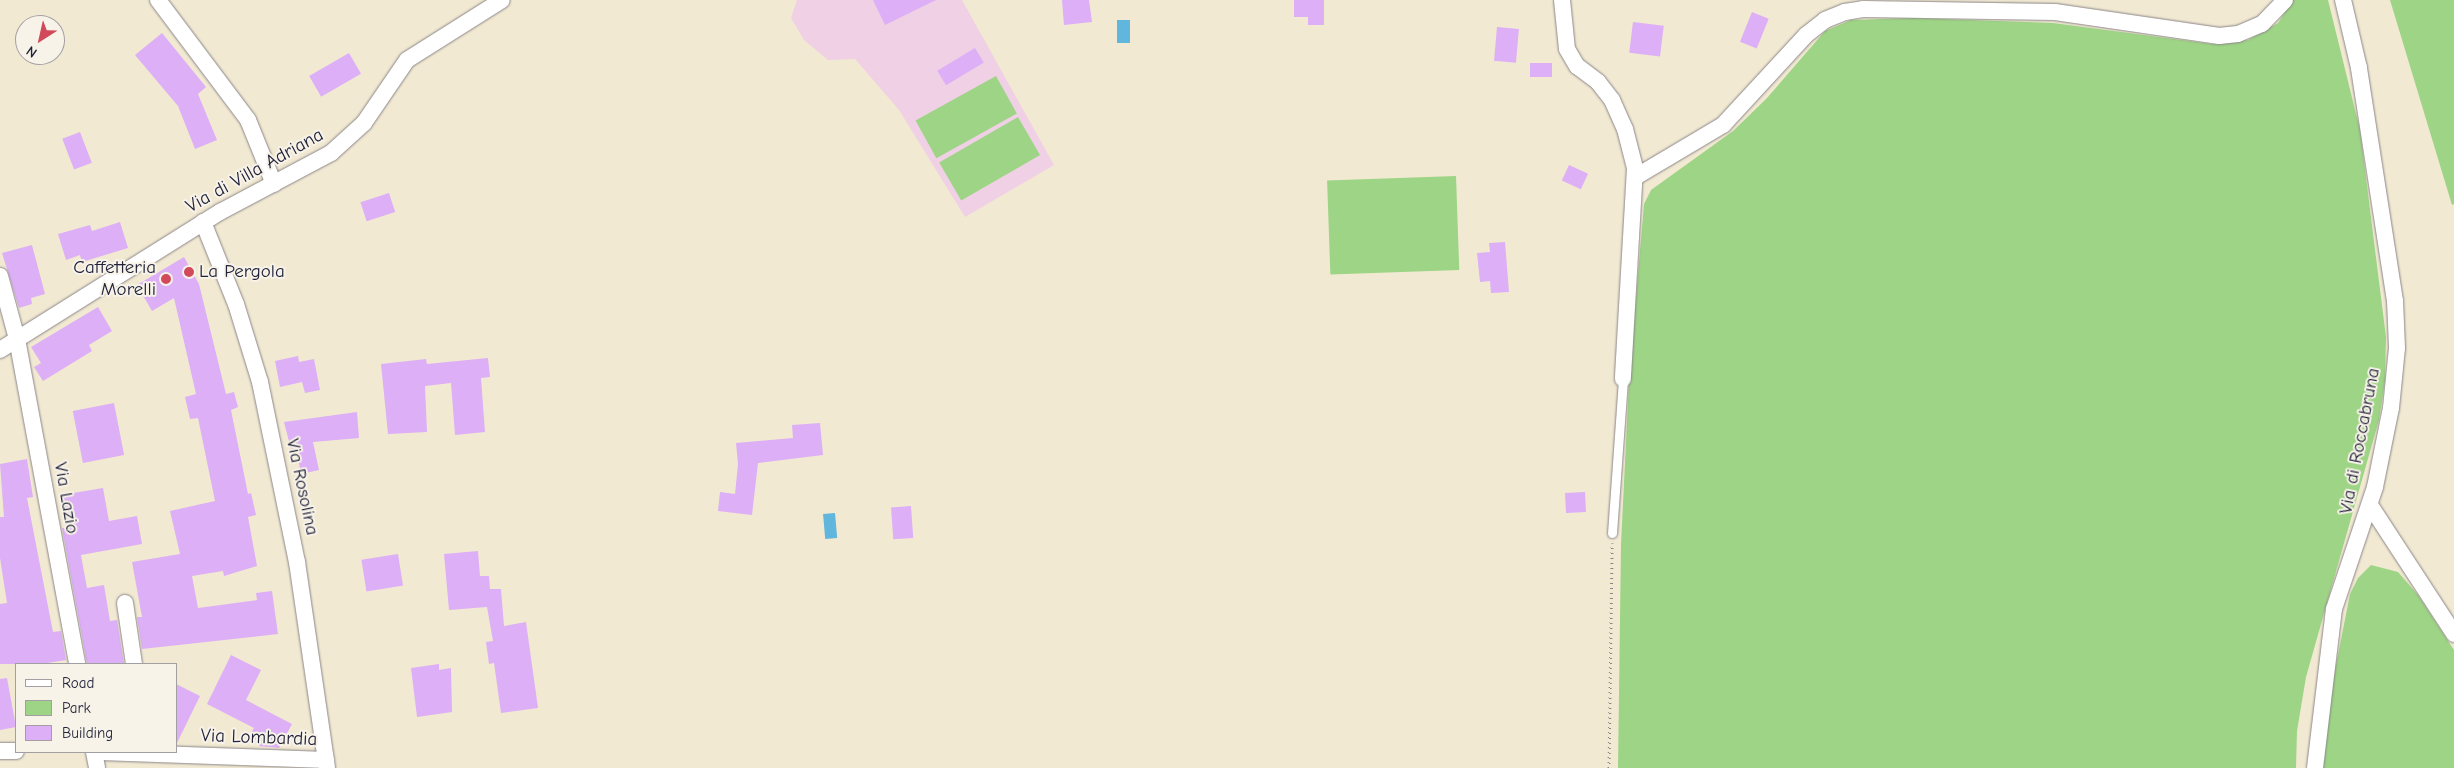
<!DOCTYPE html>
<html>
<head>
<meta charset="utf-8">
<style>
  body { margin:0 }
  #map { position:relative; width:2454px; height:768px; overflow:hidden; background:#f2e9d3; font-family:"Comic Neue",sans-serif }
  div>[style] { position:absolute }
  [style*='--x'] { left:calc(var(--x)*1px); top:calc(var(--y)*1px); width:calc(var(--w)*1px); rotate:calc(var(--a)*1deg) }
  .built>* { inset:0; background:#f0d0e4 }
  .green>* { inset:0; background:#9ed485; transform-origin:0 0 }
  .water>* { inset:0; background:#61b6dd; transform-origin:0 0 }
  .building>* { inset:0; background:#dcaff6; transform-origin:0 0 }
  .path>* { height:3px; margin-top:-1.5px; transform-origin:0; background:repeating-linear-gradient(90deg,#8a8687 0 1px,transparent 0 5px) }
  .roads { filter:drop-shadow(0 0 1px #8a8687) drop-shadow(0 0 1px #8a8687) }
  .lane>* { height:9px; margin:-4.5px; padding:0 4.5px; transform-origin:4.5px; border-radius:4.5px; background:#fff }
  .street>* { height:16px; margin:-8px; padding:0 8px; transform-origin:8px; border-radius:8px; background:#fff }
  .dots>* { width:14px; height:14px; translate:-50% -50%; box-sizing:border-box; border:2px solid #f7f3e8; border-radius:50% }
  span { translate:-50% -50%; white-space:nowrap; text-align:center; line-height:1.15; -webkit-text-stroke:4px #f7f3e8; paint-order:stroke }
  .street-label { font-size:19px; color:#22223b }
  .poi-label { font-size:19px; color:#22223b }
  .right { translate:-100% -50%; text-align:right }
  .left { translate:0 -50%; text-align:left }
  .legend { position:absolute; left:15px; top:663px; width:162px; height:90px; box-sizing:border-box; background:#f7f3e8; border:1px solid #a29fa3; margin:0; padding:6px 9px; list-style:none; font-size:15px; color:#22223b }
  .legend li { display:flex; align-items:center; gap:10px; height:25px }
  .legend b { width:25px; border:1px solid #a29fa3 }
  .north { position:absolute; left:15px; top:15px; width:50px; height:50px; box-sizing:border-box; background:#f7f3e8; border:1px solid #a29fa3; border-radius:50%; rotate:215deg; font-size:14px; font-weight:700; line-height:20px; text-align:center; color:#22223b }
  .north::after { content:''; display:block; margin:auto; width:18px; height:22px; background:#d1495b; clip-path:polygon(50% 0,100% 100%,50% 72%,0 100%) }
</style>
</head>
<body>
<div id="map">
  <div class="built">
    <i style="clip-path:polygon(797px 0,962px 0,1054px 165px,965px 217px,899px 110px,855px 59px,828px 60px,804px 40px,791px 18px)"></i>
  </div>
  <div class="green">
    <i style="clip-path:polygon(2293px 0,2328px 0,2360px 130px,2386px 337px,2385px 381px,2379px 420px,2306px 677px,2297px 731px,2296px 768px,1618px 768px,1621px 544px,1629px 381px,1644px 204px,1651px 190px,1733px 131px,1767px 98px,1825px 31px,1851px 20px,1913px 18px,2053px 23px,2212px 44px,2248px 40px,2278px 23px)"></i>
    <i style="clip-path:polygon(2390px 0,2454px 0,2454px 204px,2452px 205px)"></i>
    <i style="left:996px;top:76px;width:43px;height:92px;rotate:61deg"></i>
    <i style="left:1018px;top:117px;width:44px;height:91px;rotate:60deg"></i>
    <i style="left:1456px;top:176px;width:94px;height:129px;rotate:88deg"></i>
    <i style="clip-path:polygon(2371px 565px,2398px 572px,2418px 595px,2454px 650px,2454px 768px,2323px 768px,2331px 690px,2350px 594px,2358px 578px)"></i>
  </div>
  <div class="water">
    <i style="left:1117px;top:20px;width:13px;height:23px"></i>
    <i style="left:835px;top:513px;width:25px;height:12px;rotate:85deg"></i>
  </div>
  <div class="building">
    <i style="clip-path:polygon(873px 0,936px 0,885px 25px)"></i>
    <i style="clip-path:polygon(1062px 0,1089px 0,1092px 22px,1064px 25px)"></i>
    <i style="clip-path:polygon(1294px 0,1324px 0,1324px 25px,1308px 25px,1308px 17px,1294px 17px)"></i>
    <i style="left:1752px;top:12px;width:18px;height:32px;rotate:22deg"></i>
    <i style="left:1633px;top:22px;width:31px;height:31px;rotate:7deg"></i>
    <i style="left:1497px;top:27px;width:22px;height:34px;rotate:5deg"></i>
    <i style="clip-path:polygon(162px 33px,206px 87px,198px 94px,217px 140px,195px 149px,178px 106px,135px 55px)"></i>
    <i style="left:975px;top:48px;width:17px;height:44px;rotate:59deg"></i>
    <i style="left:349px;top:53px;width:24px;height:46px;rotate:60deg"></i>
    <i style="left:1530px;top:63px;width:22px;height:14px"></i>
    <i style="left:80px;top:132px;width:33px;height:19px;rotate:69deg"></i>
    <i style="left:1569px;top:165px;width:21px;height:17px;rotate:25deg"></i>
    <i style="left:389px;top:193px;width:20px;height:30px;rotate:72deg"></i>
    <i style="clip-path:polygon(120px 222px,128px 248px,82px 262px,80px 255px,66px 260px,58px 234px,90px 225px,92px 231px)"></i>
    <i style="clip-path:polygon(1505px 242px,1509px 292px,1491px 293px,1490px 281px,1480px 282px,1477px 253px,1490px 252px,1489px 243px)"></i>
    <i style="clip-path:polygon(32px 245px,45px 294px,31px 298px,32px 304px,19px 308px,2px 253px)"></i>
    <i style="clip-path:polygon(184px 257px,199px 284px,226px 394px,234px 392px,238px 407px,231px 410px,248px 494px,251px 493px,256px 515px,248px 517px,257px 566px,224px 576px,223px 571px,192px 576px,198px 608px,257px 600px,256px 593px,272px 591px,278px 634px,142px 649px,137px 617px,142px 617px,132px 562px,180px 554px,170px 511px,215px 501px,198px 418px,190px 419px,185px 397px,196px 394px,174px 298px,152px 311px,137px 285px)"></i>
    <i style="clip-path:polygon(98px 307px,112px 331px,89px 345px,92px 351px,43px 381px,34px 367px,41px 363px,31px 347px)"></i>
    <i style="clip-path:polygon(298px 356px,299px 362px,314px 359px,320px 390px,305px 393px,302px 382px,280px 387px,275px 361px)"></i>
    <i style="clip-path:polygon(488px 358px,490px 377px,481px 378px,485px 432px,455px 435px,451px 383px,425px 386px,427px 432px,388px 434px,381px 364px,426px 359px,427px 364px)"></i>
    <i style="left:114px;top:403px;width:53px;height:42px;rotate:79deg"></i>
    <i style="clip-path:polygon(357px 412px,359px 438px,313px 442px,319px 470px,301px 474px,296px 448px,291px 449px,284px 422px)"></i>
    <i style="clip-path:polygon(820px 423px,823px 455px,758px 463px,752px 515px,718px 511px,720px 492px,735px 494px,738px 464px,736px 443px,793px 438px,792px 425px)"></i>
    <i style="clip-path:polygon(27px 459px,33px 497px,27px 498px,53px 632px,61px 631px,66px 660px,41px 664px,0 664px,0 604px,7px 603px,0 558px,0 517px,4px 517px,0 464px)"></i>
    <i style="clip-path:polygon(103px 488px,109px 521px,137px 516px,142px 544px,81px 555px,87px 588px,104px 585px,110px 621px,117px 620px,124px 664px,87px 664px,62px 528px,67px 528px,61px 495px)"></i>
    <i style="left:1585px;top:492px;width:20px;height:20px;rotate:87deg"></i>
    <i style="left:911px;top:506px;width:32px;height:20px;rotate:86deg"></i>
    <i style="clip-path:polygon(478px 551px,480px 576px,489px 576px,490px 589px,501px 589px,504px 626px,526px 622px,538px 708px,501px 713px,494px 663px,489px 664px,486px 642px,493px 641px,487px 607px,449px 610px,444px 554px)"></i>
    <i style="left:398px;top:554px;width:32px;height:37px;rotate:81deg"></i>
    <i style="clip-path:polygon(231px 655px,261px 670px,246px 700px,292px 724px,279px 748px,259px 746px,261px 742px,249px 736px,254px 728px,207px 704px)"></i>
    <i style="clip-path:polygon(439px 664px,439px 670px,451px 668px,452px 712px,417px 717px,411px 668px)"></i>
    <i style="clip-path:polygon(7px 678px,16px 727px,0 730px,0 679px)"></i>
    <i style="clip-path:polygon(176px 684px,200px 696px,176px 745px)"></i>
  </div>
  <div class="path">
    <i style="--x:1609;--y:768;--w:225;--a:-89.2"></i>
  </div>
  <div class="roads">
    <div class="lane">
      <i style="--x:1612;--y:533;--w:154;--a:-85.9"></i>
    </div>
    <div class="street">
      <i style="--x:158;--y:0;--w:150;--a:53.1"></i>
      <i style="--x:248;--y:120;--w:69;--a:67.9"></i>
      <i style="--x:1562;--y:0;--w:49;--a:84.2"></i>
      <i style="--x:1567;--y:49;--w:20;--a:60"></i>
      <i style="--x:1577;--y:66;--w:26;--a:37"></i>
      <i style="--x:1598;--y:82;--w:23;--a:52"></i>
      <i style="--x:1612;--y:100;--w:32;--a:66"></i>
      <i style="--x:1625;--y:129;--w:40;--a:75.6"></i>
      <i style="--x:1635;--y:168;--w:211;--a:93.3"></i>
      <i style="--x:1637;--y:176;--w:100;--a:-30.7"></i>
      <i style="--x:1723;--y:125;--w:122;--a:-47.3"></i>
      <i style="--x:1806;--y:35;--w:24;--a:-38"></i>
      <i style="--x:1825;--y:20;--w:22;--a:-22"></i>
      <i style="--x:1845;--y:12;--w:18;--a:-9"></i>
      <i style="--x:1863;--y:9;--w:192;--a:0.9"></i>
      <i style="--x:2055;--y:12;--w:166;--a:8.3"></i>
      <i style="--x:2219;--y:36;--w:19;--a:-6"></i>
      <i style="--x:2238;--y:34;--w:26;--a:-23"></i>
      <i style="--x:2262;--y:24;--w:33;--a:-46"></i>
      <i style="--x:203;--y:222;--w:88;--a:68.1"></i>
      <i style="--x:236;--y:304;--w:82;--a:72.9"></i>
      <i style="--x:260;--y:382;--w:184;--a:78.4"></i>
      <i style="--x:297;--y:562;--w:208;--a:81.7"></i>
      <i style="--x:0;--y:276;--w:65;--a:74.9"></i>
      <i style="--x:17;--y:339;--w:330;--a:79.5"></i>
      <i style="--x:0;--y:350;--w:260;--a:-32.1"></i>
      <i style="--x:220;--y:212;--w:126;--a:-28"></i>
      <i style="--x:331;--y:153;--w:45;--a:-42.3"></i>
      <i style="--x:364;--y:123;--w:76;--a:-55.7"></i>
      <i style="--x:407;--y:60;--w:112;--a:-32.3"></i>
      <i style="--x:2370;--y:505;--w:154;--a:56.9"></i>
      <i style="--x:125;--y:603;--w:62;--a:81.6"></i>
      <i style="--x:0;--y:751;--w:16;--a:0"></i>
      <i style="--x:94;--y:752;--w:16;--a:79"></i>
      <i style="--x:101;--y:752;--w:225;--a:2"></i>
      <i style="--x:2315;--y:768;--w:160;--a:-83.2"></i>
      <i style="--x:2334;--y:609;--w:129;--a:-71.4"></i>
      <i style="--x:2375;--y:487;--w:81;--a:-78.6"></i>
      <i style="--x:2391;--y:408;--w:60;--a:-84.3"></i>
      <i style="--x:2397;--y:348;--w:47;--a:-92.4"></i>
      <i style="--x:2395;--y:301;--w:236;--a:-98.8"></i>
      <i style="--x:2359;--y:68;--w:70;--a:-103.2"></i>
    </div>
  </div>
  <div class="dots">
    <i style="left:189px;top:272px;background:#d1495b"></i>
    <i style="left:166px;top:279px;background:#d1495b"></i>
  </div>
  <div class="street-label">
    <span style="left:255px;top:171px;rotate:-29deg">Via di Villa Adriana</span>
    <span style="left:2360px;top:441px;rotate:-79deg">Via di Roccabruna</span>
    <span style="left:302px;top:487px;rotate:78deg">Via Rosolina</span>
    <span style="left:66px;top:498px;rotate:80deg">Via Lazio</span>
    <span style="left:259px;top:738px;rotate:2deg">Via Lombardia</span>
  </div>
  <div class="poi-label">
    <span class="right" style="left:156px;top:279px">Caffetteria<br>Morelli</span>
    <span class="left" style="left:199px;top:272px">La Pergola</span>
  </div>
  <ul class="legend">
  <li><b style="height:6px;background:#fff"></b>Road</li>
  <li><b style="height:14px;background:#9ed485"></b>Park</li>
  <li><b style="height:14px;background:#dcaff6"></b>Building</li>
  </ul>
  <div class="north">N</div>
</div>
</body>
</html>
